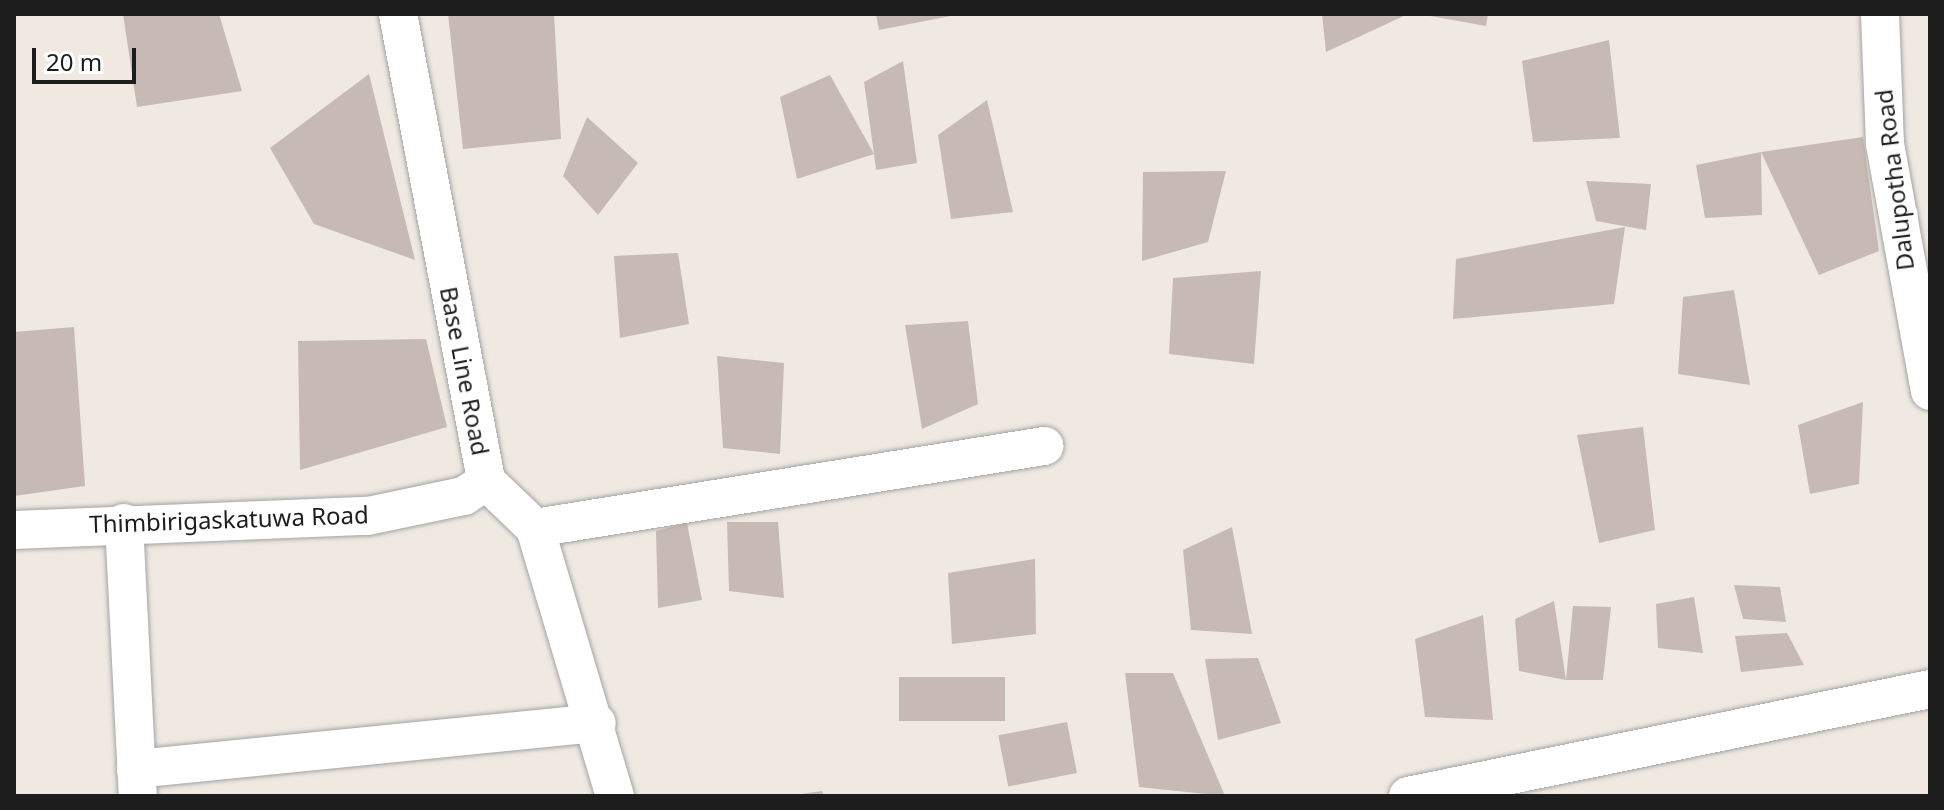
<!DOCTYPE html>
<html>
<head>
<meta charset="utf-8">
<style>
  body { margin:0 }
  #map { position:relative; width:1944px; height:810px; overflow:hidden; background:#efe9e2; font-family:"Noto Sans",sans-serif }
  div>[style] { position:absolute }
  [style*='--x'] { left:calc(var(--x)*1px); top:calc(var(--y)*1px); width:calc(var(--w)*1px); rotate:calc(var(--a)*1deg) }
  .building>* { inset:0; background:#c7bab5; transform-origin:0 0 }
  .roads { filter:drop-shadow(0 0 2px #a4a4a4) drop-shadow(0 0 2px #a4a4a4) }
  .minor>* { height:38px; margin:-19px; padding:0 19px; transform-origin:19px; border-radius:19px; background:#fff }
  span { translate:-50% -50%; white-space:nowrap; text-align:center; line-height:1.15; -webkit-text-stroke:8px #fff; paint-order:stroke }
  .street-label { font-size:24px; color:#1d1d1d }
  .frame { position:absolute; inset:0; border:16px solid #1d1d1d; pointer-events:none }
  .scale { position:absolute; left:32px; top:48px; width:104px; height:36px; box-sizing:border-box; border:4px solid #1d1d1d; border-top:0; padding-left:10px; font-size:24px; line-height:28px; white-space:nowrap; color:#1d1d1d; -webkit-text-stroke:6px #fff; paint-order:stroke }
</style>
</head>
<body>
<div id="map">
  <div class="building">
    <i style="clip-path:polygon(123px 14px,219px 14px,242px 91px,137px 107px)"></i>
    <i style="clip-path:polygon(448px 14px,554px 14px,561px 139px,463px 149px)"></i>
    <i style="clip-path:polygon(876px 14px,956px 14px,956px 15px,879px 30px)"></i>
    <i style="clip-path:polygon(1322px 14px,1408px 14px,1326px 52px)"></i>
    <i style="clip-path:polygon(1419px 14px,1488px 14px,1486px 26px)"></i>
    <i style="clip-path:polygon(1609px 40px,1620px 138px,1533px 142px,1522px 61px)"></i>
    <i style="clip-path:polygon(903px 61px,917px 163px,876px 170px,874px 154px,797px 179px,780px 97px,830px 75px,874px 154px,864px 82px)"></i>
    <i style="clip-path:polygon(369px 74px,415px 260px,314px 224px,270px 148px)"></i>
    <i style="clip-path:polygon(987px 100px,1013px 212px,951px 219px,938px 135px)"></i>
    <i style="clip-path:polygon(587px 117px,638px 163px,598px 215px,563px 176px)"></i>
    <i style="clip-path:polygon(1863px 137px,1879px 251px,1819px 275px,1761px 152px,1762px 215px,1705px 218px,1696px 165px,1761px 152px)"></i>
    <i style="clip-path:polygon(1226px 171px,1208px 242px,1142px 261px,1143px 172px)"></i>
    <i style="clip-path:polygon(1586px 181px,1651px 184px,1646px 230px,1596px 221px)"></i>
    <i style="clip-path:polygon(1625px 227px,1614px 304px,1453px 319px,1456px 259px)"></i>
    <i style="clip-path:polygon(678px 253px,689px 324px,620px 338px,614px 256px)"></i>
    <i style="clip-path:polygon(1261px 271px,1254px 364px,1169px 354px,1173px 278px)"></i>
    <i style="clip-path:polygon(1734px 290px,1750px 385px,1678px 374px,1683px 297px)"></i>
    <i style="clip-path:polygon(968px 321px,978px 404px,922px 429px,905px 325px)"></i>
    <i style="clip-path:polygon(74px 327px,85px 486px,14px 496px,14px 332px)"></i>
    <i style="clip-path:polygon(426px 339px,447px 427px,300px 470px,298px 341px)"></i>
    <i style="clip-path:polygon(717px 356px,784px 363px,780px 454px,723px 448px)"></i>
    <i style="clip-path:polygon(1863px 402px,1859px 484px,1810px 494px,1798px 425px)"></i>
    <i style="clip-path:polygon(1643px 427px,1655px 530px,1599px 543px,1577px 435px)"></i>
    <i style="clip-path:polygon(727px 522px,778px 522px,784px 598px,729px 591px)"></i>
    <i style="clip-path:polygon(687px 523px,702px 600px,658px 608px,656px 531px)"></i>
    <i style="clip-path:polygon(1232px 527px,1252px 634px,1191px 630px,1183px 550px)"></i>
    <i style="clip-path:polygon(1035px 559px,1036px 634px,952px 644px,948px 573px)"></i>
    <i style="clip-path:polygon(1734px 585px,1780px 587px,1786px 622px,1743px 619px)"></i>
    <i style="clip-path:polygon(1694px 597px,1703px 653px,1658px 648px,1656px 604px)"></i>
    <i style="clip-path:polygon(1554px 601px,1566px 680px,1573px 606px,1611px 607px,1603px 680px,1566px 680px,1519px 671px,1515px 619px)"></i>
    <i style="clip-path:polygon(1483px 615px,1493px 720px,1425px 717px,1415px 639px)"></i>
    <i style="clip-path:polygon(1787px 633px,1804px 665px,1741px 672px,1735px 636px)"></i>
    <i style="clip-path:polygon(1258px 658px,1281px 723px,1218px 740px,1205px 659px)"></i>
    <i style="clip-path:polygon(1125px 673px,1173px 673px,1225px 796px,1139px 787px)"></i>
    <i style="left:1005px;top:677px;width:44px;height:106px;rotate:90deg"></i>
    <i style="left:1067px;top:722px;width:52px;height:70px;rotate:79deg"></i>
    <i style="clip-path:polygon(822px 791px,824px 796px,801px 796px,801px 794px)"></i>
  </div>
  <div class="roads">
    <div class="minor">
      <i style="--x:398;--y:14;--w:475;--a:79.3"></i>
      <i style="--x:486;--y:481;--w:68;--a:43.8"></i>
      <i style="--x:535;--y:528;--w:280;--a:73.4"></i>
      <i style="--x:1880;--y:14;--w:130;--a:87.8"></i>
      <i style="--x:1885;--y:144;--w:251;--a:79.7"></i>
      <i style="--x:124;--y:523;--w:273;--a:87.1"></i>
      <i style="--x:535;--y:528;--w:516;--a:-9.15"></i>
      <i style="--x:14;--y:530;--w:354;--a:-2.3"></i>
      <i style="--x:368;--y:516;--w:98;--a:-11.8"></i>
      <i style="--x:464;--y:496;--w:27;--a:-34"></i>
      <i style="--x:136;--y:769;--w:463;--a:-5.7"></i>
      <i style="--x:1408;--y:796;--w:533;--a:-11.58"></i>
    </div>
  </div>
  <div class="street-label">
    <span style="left:1894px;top:180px;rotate:-97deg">Dalupotha Road</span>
    <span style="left:465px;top:371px;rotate:79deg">Base Line Road</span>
    <span style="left:229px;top:519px;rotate:-2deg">Thimbirigaskatuwa Road</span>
  </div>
  <div class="frame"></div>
  <div class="scale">20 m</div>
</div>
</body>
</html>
